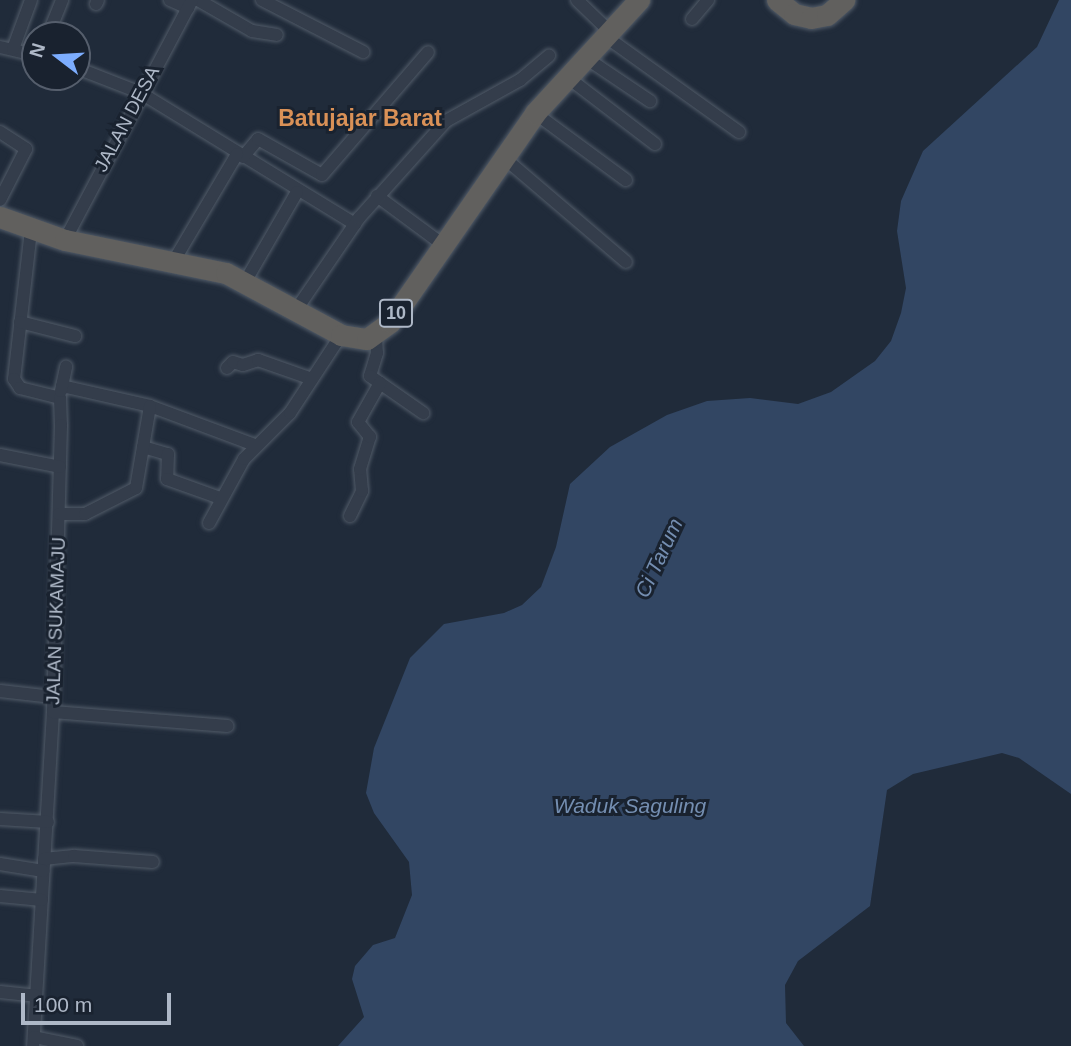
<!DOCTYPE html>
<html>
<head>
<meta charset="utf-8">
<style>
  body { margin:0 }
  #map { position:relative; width:1071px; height:1046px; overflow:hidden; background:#202b3a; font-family:Arial,sans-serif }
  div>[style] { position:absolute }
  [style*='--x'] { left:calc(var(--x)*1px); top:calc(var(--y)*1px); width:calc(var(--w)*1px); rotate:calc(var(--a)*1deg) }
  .water>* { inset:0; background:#324663 }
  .roads { filter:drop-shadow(0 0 2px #515b68) drop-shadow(0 0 2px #515b68) }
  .minor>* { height:12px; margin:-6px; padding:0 6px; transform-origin:6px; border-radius:6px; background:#343d4b }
  .trunk>* { height:21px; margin:-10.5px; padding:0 10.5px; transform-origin:10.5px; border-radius:10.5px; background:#61605e }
  span { translate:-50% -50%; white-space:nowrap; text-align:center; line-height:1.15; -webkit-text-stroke:6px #19222f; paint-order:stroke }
  .shield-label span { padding:2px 5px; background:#19222f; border:2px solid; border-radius:5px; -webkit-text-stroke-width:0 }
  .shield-label { font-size:18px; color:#aeb8c7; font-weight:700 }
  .street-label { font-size:19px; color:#aeb8c7 }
  .water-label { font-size:21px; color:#748eb1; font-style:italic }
  .quarter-label { font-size:23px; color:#da9157; font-weight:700 }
  .north { position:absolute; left:21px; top:21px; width:70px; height:70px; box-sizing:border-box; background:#19222f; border:2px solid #555e6c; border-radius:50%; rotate:287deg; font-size:19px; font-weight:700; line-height:28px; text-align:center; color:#aeb8c7 }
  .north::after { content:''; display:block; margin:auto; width:24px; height:32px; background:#7cadfe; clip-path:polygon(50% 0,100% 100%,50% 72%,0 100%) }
  .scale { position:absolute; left:21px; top:993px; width:150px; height:32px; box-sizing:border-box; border:4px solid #aeb8c7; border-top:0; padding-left:9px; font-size:21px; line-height:24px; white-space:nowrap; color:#aeb8c7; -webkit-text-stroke:5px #19222f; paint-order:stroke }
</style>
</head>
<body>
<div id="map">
  <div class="water">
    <i style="clip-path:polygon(1059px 0,1071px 0,1071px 794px,1019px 758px,1002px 753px,913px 774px,887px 790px,870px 906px,798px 961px,785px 985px,786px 1023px,804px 1046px,338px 1046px,364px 1017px,352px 979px,355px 966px,373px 945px,395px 938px,412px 895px,409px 862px,374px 813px,366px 793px,374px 748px,410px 658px,444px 624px,504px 613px,522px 605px,541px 587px,556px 547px,570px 484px,610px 447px,667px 415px,707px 401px,750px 398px,798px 404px,831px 392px,875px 361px,891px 341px,901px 313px,906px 288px,897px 231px,901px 201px,923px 151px,1037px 47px)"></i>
  </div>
  <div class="roads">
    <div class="minor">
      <i style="--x:170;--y:0;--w:20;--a:24"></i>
      <i style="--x:198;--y:0;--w:62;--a:29.9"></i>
      <i style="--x:252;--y:31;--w:25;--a:9"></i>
      <i style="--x:262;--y:0;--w:114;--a:27.2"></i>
      <i style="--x:577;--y:0;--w:45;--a:44.1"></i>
      <i style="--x:96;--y:4;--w:4;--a:-63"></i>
      <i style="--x:692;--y:19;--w:25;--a:-50"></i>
      <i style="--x:48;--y:35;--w:38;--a:-68"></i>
      <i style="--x:605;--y:36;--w:165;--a:35.6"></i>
      <i style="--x:0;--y:47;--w:36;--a:13"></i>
      <i style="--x:13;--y:49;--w:52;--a:-69.8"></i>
      <i style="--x:583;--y:56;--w:81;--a:33.9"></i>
      <i style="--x:77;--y:68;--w:69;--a:21.3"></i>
      <i style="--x:141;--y:93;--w:251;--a:31.5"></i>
      <i style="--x:566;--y:76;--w:112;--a:37.4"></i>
      <i style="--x:535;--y:113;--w:113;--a:36.4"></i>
      <i style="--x:0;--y:132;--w:31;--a:33"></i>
      <i style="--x:26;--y:149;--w:57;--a:117"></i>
      <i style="--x:502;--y:156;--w:163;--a:40.5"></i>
      <i style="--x:243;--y:157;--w:23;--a:-50"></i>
      <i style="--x:258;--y:139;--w:73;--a:29.4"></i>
      <i style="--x:322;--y:175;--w:162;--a:-49.2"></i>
      <i style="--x:377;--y:196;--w:81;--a:36.4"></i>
      <i style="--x:31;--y:230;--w:150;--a:96.5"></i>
      <i style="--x:14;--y:379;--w:11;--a:56"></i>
      <i style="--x:20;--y:388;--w:41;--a:14"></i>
      <i style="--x:60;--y:398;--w:27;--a:88"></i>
      <i style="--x:61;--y:425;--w:287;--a:91.6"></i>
      <i style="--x:53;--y:712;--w:335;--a:93.4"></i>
      <i style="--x:65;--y:240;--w:272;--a:-62.1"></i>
      <i style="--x:175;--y:259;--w:122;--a:-59.4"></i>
      <i style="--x:245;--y:282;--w:104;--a:-60"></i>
      <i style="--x:296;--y:310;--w:112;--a:-55.6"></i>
      <i style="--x:359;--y:218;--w:130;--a:-48.1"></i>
      <i style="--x:446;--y:121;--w:85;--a:-29"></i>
      <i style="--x:520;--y:80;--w:38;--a:-40"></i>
      <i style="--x:20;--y:322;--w:57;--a:14.3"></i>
      <i style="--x:376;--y:336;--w:17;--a:87"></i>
      <i style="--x:377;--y:353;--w:24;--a:107"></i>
      <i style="--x:370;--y:376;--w:65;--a:34.9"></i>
      <i style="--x:227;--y:368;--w:8;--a:-45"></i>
      <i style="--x:233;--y:362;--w:10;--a:17"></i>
      <i style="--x:243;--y:365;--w:16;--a:-18"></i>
      <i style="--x:258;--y:360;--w:57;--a:19.4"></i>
      <i style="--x:62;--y:386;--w:90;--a:12.8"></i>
      <i style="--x:150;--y:406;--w:112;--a:20.4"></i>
      <i style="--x:61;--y:391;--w:25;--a:-78"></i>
      <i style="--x:143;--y:447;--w:26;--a:16"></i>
      <i style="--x:168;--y:454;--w:25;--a:92"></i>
      <i style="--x:167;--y:479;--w:56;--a:19.7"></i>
      <i style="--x:0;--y:455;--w:61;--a:11.3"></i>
      <i style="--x:59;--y:514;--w:26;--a:0"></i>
      <i style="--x:85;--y:514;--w:57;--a:-27"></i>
      <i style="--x:136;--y:488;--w:83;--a:-80.3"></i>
      <i style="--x:350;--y:516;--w:28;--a:-64"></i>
      <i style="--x:362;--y:491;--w:22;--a:-95"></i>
      <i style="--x:360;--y:469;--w:34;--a:-73"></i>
      <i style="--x:370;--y:437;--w:19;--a:-129"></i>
      <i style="--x:358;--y:422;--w:45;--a:-60.6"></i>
      <i style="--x:209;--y:523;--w:73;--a:-61.3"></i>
      <i style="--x:244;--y:459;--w:65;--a:-45"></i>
      <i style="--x:290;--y:413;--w:93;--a:-56.8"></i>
      <i style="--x:0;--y:691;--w:53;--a:6.5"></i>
      <i style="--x:53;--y:712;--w:175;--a:4.6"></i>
      <i style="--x:0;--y:819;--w:48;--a:3.6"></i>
      <i style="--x:44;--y:859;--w:30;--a:-6"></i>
      <i style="--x:74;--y:856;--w:79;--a:4.3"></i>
      <i style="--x:0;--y:864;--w:44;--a:9.2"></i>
      <i style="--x:0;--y:896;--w:42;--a:5.4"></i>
      <i style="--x:0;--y:992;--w:36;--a:6"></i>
      <i style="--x:34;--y:1037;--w:44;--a:11.8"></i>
    </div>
    <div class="trunk">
      <i style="--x:777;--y:0;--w:22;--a:39"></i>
      <i style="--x:794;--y:14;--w:17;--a:13"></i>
      <i style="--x:811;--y:18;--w:16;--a:-11"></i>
      <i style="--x:827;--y:15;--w:23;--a:-41"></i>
      <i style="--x:0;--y:217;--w:69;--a:19.5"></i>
      <i style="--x:65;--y:240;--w:164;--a:11.6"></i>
      <i style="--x:226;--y:273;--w:131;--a:28.3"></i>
      <i style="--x:341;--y:335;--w:26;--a:9"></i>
      <i style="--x:367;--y:339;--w:29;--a:-36"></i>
      <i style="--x:390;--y:322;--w:254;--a:-55.2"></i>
      <i style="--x:535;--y:113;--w:154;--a:-47.4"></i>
    </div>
  </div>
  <div class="shield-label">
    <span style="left:396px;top:313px">10</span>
  </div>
  <div class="street-label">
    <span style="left:127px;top:119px;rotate:-62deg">JALAN DESA</span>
    <span style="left:56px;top:621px;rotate:-88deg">JALAN SUKAMAJU</span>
  </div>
  <div class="water-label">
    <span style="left:659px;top:558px;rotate:-65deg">Ci Tarum</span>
    <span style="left:630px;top:806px">Waduk Saguling</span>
  </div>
  <div class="quarter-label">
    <span style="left:360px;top:118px">Batujajar Barat</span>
  </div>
  <div class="north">N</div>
  <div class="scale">100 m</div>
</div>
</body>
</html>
